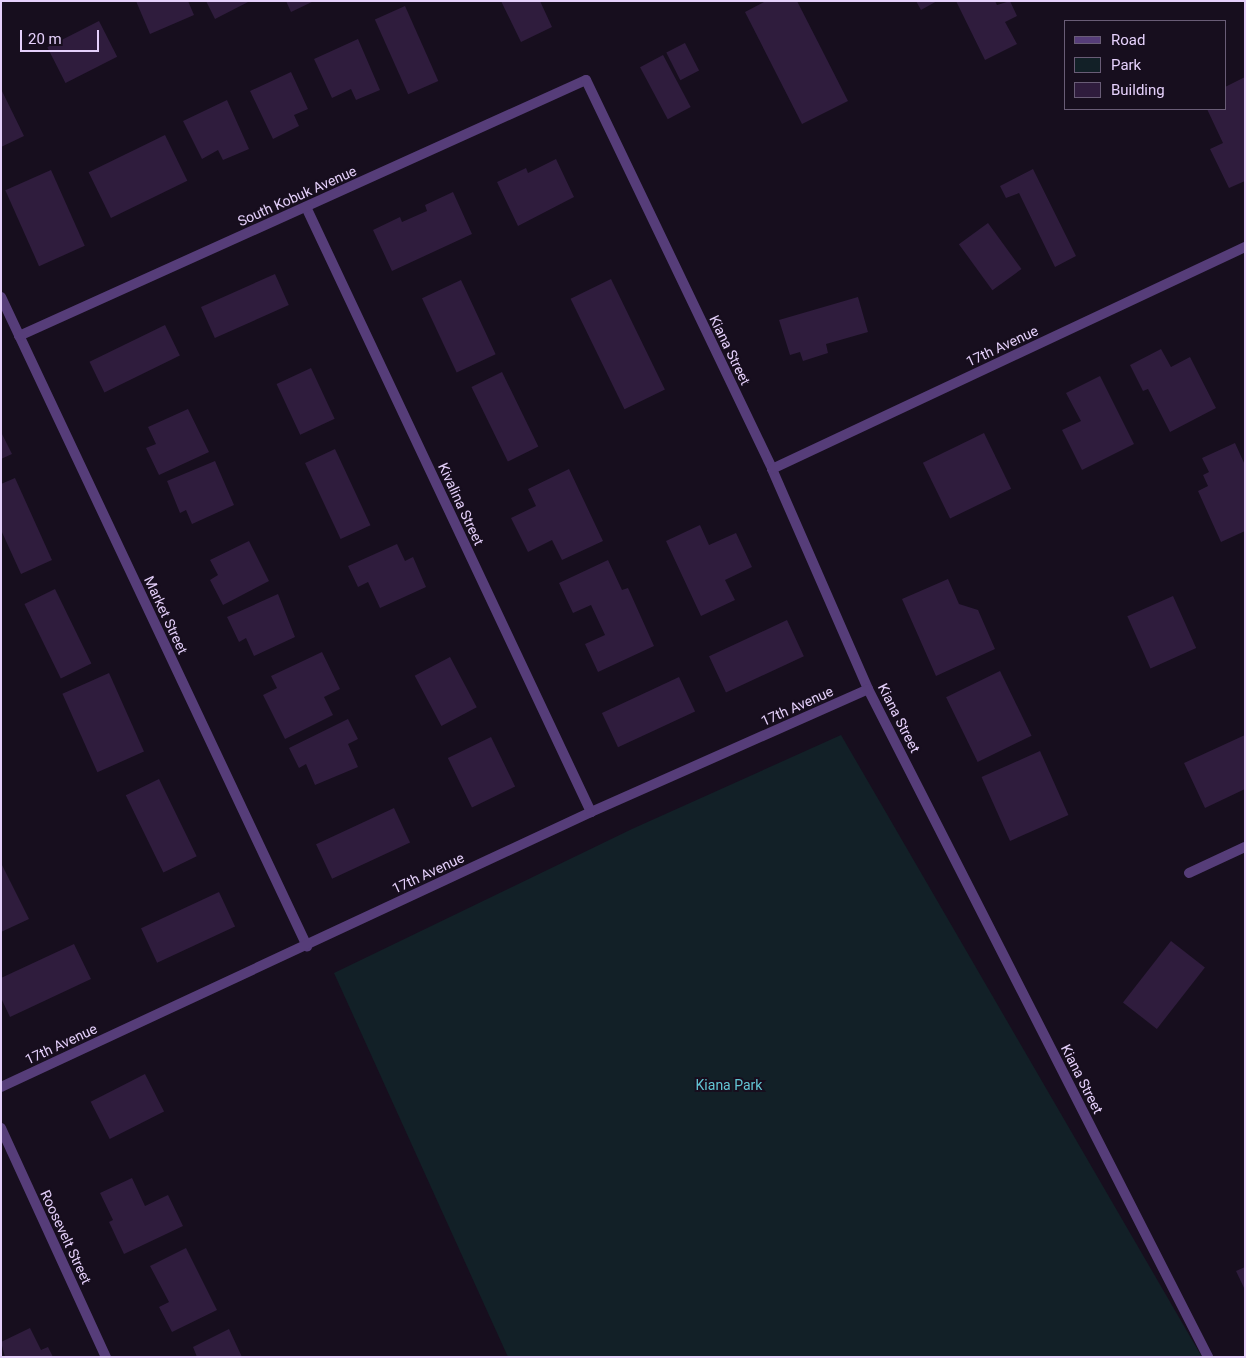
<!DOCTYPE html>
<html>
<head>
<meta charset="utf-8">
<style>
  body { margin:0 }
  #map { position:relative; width:1246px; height:1358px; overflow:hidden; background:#170e1e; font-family:Roboto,sans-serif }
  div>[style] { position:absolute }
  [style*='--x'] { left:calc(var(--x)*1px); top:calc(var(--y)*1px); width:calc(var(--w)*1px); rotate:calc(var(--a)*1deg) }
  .green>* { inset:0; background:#122027 }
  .building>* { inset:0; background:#2f1c3d; transform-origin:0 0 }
  .minor>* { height:10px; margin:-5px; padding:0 5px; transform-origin:5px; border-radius:5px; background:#563d79 }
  span { translate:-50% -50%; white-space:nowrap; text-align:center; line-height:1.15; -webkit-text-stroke:4px #170e1e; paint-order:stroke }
  .street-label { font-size:14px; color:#e5d0fb }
  .park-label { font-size:14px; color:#63c4d3 }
  .frame { position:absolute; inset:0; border:2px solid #e5d0fb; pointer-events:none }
  .legend { position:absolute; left:1064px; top:20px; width:162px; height:90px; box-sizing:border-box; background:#170e1e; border:1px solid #695c76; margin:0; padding:6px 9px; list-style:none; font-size:15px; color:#e5d0fb }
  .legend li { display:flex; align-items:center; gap:10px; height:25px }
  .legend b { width:25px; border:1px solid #695c76 }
  .scale { position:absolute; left:20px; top:30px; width:79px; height:22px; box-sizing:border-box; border:2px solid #e5d0fb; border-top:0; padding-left:6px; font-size:15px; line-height:18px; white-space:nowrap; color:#e5d0fb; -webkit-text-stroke:4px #170e1e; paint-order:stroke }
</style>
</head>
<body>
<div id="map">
  <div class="green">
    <i style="clip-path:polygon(841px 735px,1202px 1357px,508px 1357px,334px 973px,632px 829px)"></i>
  </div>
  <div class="building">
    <i style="clip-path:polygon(136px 1px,188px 1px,194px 15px,150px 34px)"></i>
    <i style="clip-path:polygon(206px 1px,250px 1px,215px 19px)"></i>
    <i style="clip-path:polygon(286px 1px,314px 1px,291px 12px)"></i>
    <i style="clip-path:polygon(501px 1px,540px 1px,552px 27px,521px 42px)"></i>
    <i style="clip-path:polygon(766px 1px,797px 1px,848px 101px,802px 124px,745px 12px)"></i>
    <i style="clip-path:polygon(916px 1px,937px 1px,921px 10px)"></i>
    <i style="clip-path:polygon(956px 1px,995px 1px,997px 5px,1010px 1px,1017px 16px,1005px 22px,1017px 44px,985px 60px)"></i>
    <i style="left:405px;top:6px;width:82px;height:33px;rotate:66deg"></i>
    <i style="left:99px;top:21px;width:40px;height:58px;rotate:63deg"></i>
    <i style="clip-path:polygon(358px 39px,380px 90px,356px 100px,351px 89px,332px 98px,314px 59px)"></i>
    <i style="left:685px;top:43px;width:31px;height:21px;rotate:63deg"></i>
    <i style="left:663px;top:55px;width:59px;height:26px;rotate:62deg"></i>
    <i style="clip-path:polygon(291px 72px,308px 109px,294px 115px,299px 126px,273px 139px,250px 91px)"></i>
    <i style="clip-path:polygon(1245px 77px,1245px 181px,1229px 188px,1210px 149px,1223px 143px,1207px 109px,1225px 109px,1225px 87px)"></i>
    <i style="clip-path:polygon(1px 89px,24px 136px,1px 147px)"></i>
    <i style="clip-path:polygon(227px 100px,249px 149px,223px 160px,218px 150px,202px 159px,183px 121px)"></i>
    <i style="left:165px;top:135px;width:51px;height:85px;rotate:64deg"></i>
    <i style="clip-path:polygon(556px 159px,574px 197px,518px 226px,497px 182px,526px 168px,528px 173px)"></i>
    <i style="clip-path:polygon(1033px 169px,1076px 256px,1055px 267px,1019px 193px,1006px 198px,1000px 186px)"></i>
    <i style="left:51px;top:170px;width:83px;height:50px;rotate:66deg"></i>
    <i style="clip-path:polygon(453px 192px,472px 234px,392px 271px,373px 230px,400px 217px,402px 222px,427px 211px,425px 205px)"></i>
    <i style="left:988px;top:223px;width:57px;height:36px;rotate:54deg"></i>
    <i style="left:275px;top:274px;width:34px;height:81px;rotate:66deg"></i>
    <i style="left:611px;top:279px;width:123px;height:45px;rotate:64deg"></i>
    <i style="left:461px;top:280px;width:82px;height:43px;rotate:65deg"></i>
    <i style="clip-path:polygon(858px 297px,868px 332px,826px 344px,828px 353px,803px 361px,800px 352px,790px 355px,779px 320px)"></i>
    <i style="left:165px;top:325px;width:34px;height:84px;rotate:64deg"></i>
    <i style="clip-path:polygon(1161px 349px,1171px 367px,1190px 357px,1216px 408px,1170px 432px,1148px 389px,1143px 391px,1130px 365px)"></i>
    <i style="left:311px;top:368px;width:56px;height:38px;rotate:65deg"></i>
    <i style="left:502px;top:372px;width:83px;height:34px;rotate:64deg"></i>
    <i style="clip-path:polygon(1100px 376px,1134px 444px,1082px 470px,1062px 430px,1081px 421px,1066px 393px)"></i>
    <i style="clip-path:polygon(188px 409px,209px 452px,159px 475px,146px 448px,156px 444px,148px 427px)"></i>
    <i style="clip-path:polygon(1px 432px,12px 454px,1px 459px)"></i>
    <i style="left:984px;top:433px;width:62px;height:68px;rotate:64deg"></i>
    <i style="clip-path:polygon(1235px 443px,1245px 465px,1245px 531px,1221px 542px,1198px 491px,1208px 486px,1203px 475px,1209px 472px,1202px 458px)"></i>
    <i style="left:335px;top:449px;width:84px;height:33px;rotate:65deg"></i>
    <i style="clip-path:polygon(215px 461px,234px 505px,192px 524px,186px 510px,180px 513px,167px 481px)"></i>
    <i style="clip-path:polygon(569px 469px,603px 541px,562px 560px,552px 540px,528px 552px,511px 518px,536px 506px,528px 489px)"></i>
    <i style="clip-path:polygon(15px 478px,52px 560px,21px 574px,1px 530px,1px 484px)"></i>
    <i style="clip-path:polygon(700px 525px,709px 545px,736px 533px,752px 567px,725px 580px,735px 600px,701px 616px,666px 541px)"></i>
    <i style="clip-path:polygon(249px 541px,269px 581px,223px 605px,210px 580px,218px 575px,210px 560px)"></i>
    <i style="clip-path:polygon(397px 544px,405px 561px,413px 557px,426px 587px,380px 608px,368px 582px,358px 587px,348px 566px)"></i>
    <i style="clip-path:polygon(608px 560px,622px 590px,628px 588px,654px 646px,598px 672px,585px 644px,605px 635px,591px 605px,573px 613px,559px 583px)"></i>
    <i style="clip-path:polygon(948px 579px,959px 604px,978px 610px,995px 649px,936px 676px,902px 599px)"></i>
    <i style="left:55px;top:589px;width:83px;height:34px;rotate:64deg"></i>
    <i style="clip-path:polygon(278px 594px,295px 637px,254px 656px,246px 638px,239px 642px,227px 617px)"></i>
    <i style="left:1173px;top:596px;width:57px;height:50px;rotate:66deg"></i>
    <i style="left:787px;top:620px;width:40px;height:86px;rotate:65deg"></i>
    <i style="clip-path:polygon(322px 652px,340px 689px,324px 697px,333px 715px,285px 739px,263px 695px,277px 688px,271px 676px)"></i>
    <i style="left:450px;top:657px;width:57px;height:40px;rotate:62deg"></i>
    <i style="left:1000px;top:671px;width:72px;height:60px;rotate:64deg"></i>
    <i style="left:109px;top:673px;width:86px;height:51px;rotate:66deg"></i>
    <i style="left:679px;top:677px;width:38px;height:85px;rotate:65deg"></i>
    <i style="clip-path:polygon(348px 719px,358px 739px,348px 744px,358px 767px,315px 785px,306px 764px,299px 768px,289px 748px)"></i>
    <i style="clip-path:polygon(1245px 735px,1245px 789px,1205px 808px,1184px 763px)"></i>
    <i style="left:491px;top:737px;width:55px;height:48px;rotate:64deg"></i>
    <i style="left:1040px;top:751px;width:70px;height:64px;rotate:66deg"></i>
    <i style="left:159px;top:779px;width:86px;height:37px;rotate:64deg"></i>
    <i style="left:394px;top:808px;width:38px;height:86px;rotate:65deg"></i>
    <i style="clip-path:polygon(1px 863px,29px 919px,1px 932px)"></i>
    <i style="left:219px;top:892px;width:38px;height:86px;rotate:65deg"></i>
    <i style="left:1171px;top:941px;width:43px;height:78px;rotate:38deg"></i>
    <i style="clip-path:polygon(74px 944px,91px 979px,10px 1017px,1px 998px,1px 978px)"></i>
    <i style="left:145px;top:1074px;width:42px;height:61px;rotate:63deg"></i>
    <i style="clip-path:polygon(132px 1178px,145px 1206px,168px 1195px,183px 1226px,124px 1254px,109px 1222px,113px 1220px,100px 1193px)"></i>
    <i style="clip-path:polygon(186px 1248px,217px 1310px,172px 1332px,159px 1307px,169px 1302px,150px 1266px)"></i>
    <i style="clip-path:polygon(1245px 1267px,1245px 1290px,1236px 1271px)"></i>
    <i style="clip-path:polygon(30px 1328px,41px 1350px,48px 1347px,53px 1357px,5px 1357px,1px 1342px)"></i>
    <i style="clip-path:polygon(229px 1329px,242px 1357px,197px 1357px,193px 1347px)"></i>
  </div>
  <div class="minor">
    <i style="--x:306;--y:207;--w:669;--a:64.78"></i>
    <i style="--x:1;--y:297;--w:718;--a:64.76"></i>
    <i style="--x:19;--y:336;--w:622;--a:-24.3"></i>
    <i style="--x:586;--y:80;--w:431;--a:64.4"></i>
    <i style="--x:772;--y:469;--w:240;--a:66.4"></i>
    <i style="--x:868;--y:689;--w:750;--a:63.02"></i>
    <i style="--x:772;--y:469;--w:523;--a:-25.14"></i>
    <i style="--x:1189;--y:873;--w:62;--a:-24.9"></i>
    <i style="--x:1;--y:1087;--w:651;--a:-24.99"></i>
    <i style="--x:591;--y:812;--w:303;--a:-23.9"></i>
    <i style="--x:1;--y:1128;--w:252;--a:65.4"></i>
  </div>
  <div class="street-label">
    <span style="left:297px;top:196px;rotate:-24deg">South Kobuk Avenue</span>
    <span style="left:1002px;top:346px;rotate:-25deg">17th Avenue</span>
    <span style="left:730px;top:350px;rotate:64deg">Kiana Street</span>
    <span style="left:461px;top:504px;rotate:65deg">Kivalina Street</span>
    <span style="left:166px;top:615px;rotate:65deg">Market Street</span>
    <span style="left:797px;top:706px;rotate:-24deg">17th Avenue</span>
    <span style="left:899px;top:718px;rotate:63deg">Kiana Street</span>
    <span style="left:428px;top:873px;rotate:-25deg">17th Avenue</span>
    <span style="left:61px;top:1044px;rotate:-25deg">17th Avenue</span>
    <span style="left:1082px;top:1079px;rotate:63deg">Kiana Street</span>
    <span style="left:66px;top:1237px;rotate:65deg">Roosevelt Street</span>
  </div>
  <div class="park-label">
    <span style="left:729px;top:1085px">Kiana Park</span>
  </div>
  <div class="frame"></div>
  <ul class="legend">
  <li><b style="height:6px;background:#563d79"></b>Road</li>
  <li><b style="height:14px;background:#122027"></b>Park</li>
  <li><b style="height:14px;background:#2f1c3d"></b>Building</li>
  </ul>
  <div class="scale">20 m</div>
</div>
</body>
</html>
